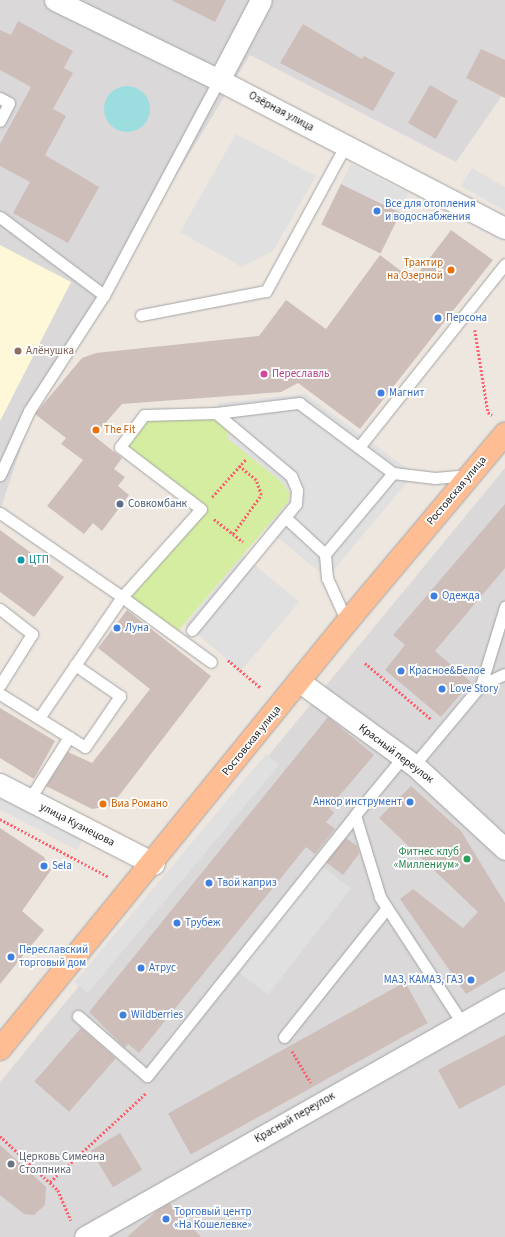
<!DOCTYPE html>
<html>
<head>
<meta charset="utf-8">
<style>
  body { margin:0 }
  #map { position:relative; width:505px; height:1237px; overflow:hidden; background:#eee7e0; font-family:"Source Sans 3",sans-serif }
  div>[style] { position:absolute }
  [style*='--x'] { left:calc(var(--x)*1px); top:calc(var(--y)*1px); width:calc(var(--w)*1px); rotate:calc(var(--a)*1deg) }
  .residential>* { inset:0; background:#dad8d9 }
  .education>* { inset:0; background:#fff8d8 }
  .grass>* { inset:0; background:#d5eda1 }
  .parking>* { inset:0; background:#e0e0e0; transform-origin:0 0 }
  .water>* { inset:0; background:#9cdde0 }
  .round { border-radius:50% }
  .building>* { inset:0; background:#cebeb9; transform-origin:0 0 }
  .path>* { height:2.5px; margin-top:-1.25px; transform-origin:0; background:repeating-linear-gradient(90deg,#ff606d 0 2px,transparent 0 4px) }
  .roads { filter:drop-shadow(0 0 1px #a3a3a3) drop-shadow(0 0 1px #a3a3a3) }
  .service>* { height:11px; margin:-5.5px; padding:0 5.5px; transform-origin:5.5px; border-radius:5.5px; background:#fff }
  .minor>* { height:21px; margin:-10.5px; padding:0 10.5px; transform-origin:10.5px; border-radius:10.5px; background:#fff }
  .tertiary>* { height:22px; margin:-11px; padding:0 11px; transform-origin:11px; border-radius:11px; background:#fff }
  .primary>* { height:22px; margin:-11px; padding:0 11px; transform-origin:11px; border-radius:11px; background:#ffbd94 }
  .dots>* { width:11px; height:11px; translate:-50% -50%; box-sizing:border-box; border:2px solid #fff; border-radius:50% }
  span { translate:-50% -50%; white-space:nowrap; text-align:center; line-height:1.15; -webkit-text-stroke:3.5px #fff; paint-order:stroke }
  .street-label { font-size:11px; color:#1c1c1c }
  .shop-label { font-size:11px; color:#366cbe }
  .left { translate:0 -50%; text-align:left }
  .right { translate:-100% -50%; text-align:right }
  .food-label { font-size:11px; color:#c56008 }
  .education-label { font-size:11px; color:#785e54 }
  .hotel-label { font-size:11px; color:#b23c85 }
  .service-label { font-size:11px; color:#4e5e75 }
  .culture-label { font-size:11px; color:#0d838f }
  .leisure-label { font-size:11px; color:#27864d }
  .worship-label { font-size:11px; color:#5b616d }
</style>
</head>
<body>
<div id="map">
  <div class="residential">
    <i style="clip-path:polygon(0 0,505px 0,505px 91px,456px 162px,250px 55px,35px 405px,0 511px)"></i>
    <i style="clip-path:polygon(505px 468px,505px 1237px,0 1237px,0 1082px)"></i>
  </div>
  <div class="education">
    <i style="clip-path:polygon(0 245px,71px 282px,0 421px)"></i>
  </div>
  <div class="grass">
    <i style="clip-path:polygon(216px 413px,282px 482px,290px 494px,288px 502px,173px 637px,123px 597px,200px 509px,121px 447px,145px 415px)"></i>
  </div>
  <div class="parking">
    <i style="clip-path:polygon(236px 134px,316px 176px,273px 251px,242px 267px,180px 232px)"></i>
    <i style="left:351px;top:164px;width:65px;height:22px;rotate:27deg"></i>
    <i style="clip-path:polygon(472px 168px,505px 187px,505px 211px,461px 186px)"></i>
    <i style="clip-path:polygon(305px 394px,405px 467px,408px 481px,327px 578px,266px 528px,288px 502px,290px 494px,282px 482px,228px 439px,229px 424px,216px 412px,218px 403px)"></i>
    <i style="left:243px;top:555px;width:73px;height:90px;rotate:40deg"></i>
    <i style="left:266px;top:754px;width:17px;height:298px;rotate:40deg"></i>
    <i style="left:0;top:789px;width:97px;height:18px;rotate:28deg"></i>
    <i style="left:317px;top:862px;width:43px;height:135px;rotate:38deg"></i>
  </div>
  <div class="water">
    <i class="round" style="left:104px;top:86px;width:46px;height:46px"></i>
  </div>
  <div class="building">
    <i style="clip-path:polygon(171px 0,226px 0,215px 22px)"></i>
    <i style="clip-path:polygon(18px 21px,73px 51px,64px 68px,73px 73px,53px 109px,66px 116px,45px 155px,99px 187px,68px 243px,13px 213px,30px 182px,0 166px,0 144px,31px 87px,0 70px,0 30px,11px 35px)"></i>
    <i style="clip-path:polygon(303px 24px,362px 59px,364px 56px,395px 73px,373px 111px,280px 63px)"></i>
    <i style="clip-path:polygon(481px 49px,505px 60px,505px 98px,466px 78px)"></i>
    <i style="left:430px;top:85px;width:32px;height:44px;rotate:30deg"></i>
    <i style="left:341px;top:184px;width:66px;height:45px;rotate:26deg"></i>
    <i style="clip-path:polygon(451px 230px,493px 260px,360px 429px,298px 383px,281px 392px,122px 404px,94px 436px,122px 458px,114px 469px,125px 477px,118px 486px,129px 495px,102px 531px,93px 523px,84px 534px,47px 506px,83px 460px,61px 444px,66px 438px,35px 414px,82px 358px,96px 353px,259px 336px,286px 300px,326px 329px,380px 255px,413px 280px)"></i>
    <i style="clip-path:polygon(505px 504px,505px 568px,435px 651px,471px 682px,441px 717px,385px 670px,405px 645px,393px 635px)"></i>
    <i style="clip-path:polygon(0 530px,64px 577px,34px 617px,0 592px)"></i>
    <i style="clip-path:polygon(127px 610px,211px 676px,111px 806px,92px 809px,46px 786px,68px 752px,92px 763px,150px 689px,98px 648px)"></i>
    <i style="clip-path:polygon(0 708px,55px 741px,34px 779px,0 758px)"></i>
    <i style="clip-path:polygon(328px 717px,374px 755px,329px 808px,334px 813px,326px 822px,335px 829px,315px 854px,306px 847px,139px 1053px,128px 1044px,125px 1048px,89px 1012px)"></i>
    <i style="clip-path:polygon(411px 786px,461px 831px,505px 903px,505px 971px,466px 994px,400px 899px,413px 889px,463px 928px,478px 912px,379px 818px)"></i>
    <i style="clip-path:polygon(0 828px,44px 857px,51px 870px,22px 911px,44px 930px,0 984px)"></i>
    <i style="clip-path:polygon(346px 838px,357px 846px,359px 854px,343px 875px,326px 862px)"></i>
    <i style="left:405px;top:982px;width:47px;height:271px;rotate:61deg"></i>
    <i style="left:81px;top:1028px;width:46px;height:71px;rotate:41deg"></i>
    <i style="clip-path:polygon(505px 1035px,505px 1085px,459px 1109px,438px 1070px)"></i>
    <i style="left:120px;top:1133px;width:43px;height:34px;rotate:59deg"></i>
    <i style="clip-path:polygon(0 1145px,46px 1187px,45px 1205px,34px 1215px,24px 1214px,0 1195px)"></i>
    <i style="clip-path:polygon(169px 1203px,201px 1237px,127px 1237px,159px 1209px)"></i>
  </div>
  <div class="path">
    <i style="--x:475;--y:330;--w:83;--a:81"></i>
    <i style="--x:488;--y:412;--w:5;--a:37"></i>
    <i style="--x:212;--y:497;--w:51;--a:-48.2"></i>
    <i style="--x:214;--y:519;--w:37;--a:38"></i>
    <i style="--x:233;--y:534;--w:48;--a:-54.3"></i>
    <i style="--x:261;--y:495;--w:16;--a:-108"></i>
    <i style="--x:256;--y:480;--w:22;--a:-141"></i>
    <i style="--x:228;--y:660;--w:43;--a:40.3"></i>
    <i style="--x:365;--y:663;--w:87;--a:40.3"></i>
    <i style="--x:0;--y:819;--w:123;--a:28"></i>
    <i style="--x:292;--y:1051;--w:37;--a:59"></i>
    <i style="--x:0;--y:1136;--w:79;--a:43"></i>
    <i style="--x:58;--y:1190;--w:33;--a:67"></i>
    <i style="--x:50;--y:1182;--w:131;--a:-42.8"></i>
  </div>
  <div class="roads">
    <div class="service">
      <i style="--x:0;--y:98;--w:10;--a:29"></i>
      <i style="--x:9;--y:103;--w:20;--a:117"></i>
      <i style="--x:0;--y:217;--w:130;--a:36.9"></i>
      <i style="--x:141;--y:315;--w:127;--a:-10.9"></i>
      <i style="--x:266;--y:291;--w:165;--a:-61.4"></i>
      <i style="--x:359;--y:447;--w:234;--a:-51.4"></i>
      <i style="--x:0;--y:475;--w:70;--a:-65.6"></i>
      <i style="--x:29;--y:411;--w:138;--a:-57.1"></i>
      <i style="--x:104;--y:295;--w:244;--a:-61.9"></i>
      <i style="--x:0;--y:513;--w:148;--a:34.5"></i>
      <i style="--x:122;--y:597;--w:118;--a:-48.1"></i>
      <i style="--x:201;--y:509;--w:102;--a:-142.6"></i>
      <i style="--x:120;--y:447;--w:40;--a:-53"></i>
      <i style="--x:144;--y:415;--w:72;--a:-1.6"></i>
      <i style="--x:216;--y:413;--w:84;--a:-6.9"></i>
      <i style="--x:299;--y:403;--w:117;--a:36.7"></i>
      <i style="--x:286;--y:518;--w:53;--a:42.7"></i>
      <i style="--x:0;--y:609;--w:41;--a:38"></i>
      <i style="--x:32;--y:634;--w:60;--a:122.1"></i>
      <i style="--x:347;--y:622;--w:48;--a:-114.4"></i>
      <i style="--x:327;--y:578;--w:24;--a:-95"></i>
      <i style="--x:325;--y:554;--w:106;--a:-50"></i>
      <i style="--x:393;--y:473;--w:42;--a:6.8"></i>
      <i style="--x:435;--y:478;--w:35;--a:-5"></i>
      <i style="--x:192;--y:630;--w:163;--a:-50.5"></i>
      <i style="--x:296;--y:504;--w:14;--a:-86"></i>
      <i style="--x:297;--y:490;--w:15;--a:-113"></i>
      <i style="--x:291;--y:476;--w:98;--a:-140"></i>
      <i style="--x:481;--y:685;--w:26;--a:-25"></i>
      <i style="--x:0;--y:694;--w:100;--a:31.9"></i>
      <i style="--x:85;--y:747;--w:62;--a:-55.5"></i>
      <i style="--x:120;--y:696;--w:55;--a:-145.4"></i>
      <i style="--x:39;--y:718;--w:147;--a:-55.6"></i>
      <i style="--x:122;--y:597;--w:110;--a:36.1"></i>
      <i style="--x:403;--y:757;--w:75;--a:129.6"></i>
      <i style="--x:355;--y:815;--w:86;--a:73"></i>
      <i style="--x:380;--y:897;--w:150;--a:56.9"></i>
      <i style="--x:414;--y:765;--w:104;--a:-50.1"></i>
      <i style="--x:481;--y:685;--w:82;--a:-72.9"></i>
      <i style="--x:29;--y:800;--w:75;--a:-57.6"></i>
      <i style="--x:78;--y:1016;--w:91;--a:41"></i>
      <i style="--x:147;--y:1076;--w:334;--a:-51.4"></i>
      <i style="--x:284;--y:1037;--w:165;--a:-51.4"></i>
    </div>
    <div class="minor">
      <i style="--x:55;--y:0;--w:182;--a:26"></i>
      <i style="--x:219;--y:80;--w:322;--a:27.4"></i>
      <i style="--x:219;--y:80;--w:90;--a:-62.3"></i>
      <i style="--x:300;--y:682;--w:141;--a:36.1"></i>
      <i style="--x:414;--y:765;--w:124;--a:42.7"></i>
      <i style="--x:85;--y:1237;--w:483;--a:-29.5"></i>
    </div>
    <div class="tertiary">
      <i style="--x:0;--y:785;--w:173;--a:27.2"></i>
    </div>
    <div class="primary">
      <i style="--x:0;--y:1049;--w:550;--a:-50.9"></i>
      <i style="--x:347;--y:622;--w:246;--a:-50"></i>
    </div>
  </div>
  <div class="dots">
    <i style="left:377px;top:211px;background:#3f7fe0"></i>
    <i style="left:451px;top:270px;background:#e8710a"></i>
    <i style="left:438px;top:318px;background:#3f7fe0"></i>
    <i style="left:18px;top:351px;background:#8d6e63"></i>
    <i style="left:264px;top:374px;background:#d1479c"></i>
    <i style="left:381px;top:393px;background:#3f7fe0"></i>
    <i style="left:96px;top:430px;background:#e8710a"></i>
    <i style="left:120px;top:504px;background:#5c6f8a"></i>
    <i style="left:21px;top:560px;background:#0f9aa8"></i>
    <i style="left:434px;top:596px;background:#3f7fe0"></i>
    <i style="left:117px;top:628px;background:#3f7fe0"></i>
    <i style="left:401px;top:671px;background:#3f7fe0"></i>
    <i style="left:442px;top:689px;background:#3f7fe0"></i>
    <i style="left:410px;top:802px;background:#3f7fe0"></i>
    <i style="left:103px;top:804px;background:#e8710a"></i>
    <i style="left:467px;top:859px;background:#2e9e5b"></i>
    <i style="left:44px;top:866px;background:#3f7fe0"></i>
    <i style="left:209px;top:883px;background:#3f7fe0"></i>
    <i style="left:177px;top:923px;background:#3f7fe0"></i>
    <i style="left:11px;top:957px;background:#3f7fe0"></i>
    <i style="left:141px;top:968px;background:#3f7fe0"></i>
    <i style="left:471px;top:980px;background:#3f7fe0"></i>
    <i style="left:123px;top:1015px;background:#3f7fe0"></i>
    <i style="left:11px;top:1164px;background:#6b7280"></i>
    <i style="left:166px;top:1219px;background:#3f7fe0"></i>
  </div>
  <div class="street-label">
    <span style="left:281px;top:112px;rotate:28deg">Озёрная улица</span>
    <span style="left:457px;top:491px;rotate:-50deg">Ростовская улица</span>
    <span style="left:252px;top:741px;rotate:-51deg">Ростовская улица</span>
    <span style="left:396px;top:754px;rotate:37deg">Красный переулок</span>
    <span style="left:77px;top:825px;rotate:27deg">улица Кузнецова</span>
    <span style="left:295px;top:1118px;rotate:-30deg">Красный переулок</span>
  </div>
  <div class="shop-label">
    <span class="left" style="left:385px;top:211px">Все для отопления<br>и водоснабжения</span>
    <span class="left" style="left:446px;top:318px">Персона</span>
    <span class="left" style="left:389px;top:393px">Магнит</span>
    <span class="left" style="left:442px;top:596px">Одежда</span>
    <span class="left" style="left:125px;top:628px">Луна</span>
    <span class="left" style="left:409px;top:671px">Красное&amp;Белое</span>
    <span class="left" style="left:450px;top:689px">Love Story</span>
    <span class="right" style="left:402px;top:802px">Анкор инструмент</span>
    <span class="left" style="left:52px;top:866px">Sela</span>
    <span class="left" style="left:217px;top:883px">Твой каприз</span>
    <span class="left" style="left:185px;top:923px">Трубеж</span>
    <span class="left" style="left:19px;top:957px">Переславский<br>торговый дом</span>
    <span class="left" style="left:149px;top:968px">Атрус</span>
    <span class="right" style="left:463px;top:980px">МАЗ, КАМАЗ, ГАЗ</span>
    <span class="left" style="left:131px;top:1015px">Wildberries</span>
    <span class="left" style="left:174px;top:1219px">Торговый центр<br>«На Кошелевке»</span>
  </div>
  <div class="food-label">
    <span class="right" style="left:443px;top:270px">Трактир<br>на Озерной</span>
    <span class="left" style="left:104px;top:430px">The Fit</span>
    <span class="left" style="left:111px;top:804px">Виа Романо</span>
  </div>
  <div class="education-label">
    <span class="left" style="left:26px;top:351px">Алёнушка</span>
  </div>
  <div class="hotel-label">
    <span class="left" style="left:272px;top:374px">Переславль</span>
  </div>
  <div class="service-label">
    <span class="left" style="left:128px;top:504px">Совкомбанк</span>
  </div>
  <div class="culture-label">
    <span class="left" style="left:29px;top:560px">ЦТП</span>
  </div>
  <div class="leisure-label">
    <span class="right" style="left:459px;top:859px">Фитнес клуб<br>«Миллениум»</span>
  </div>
  <div class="worship-label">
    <span class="left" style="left:19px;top:1164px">Церковь Симеона<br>Столпника</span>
  </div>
</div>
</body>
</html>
